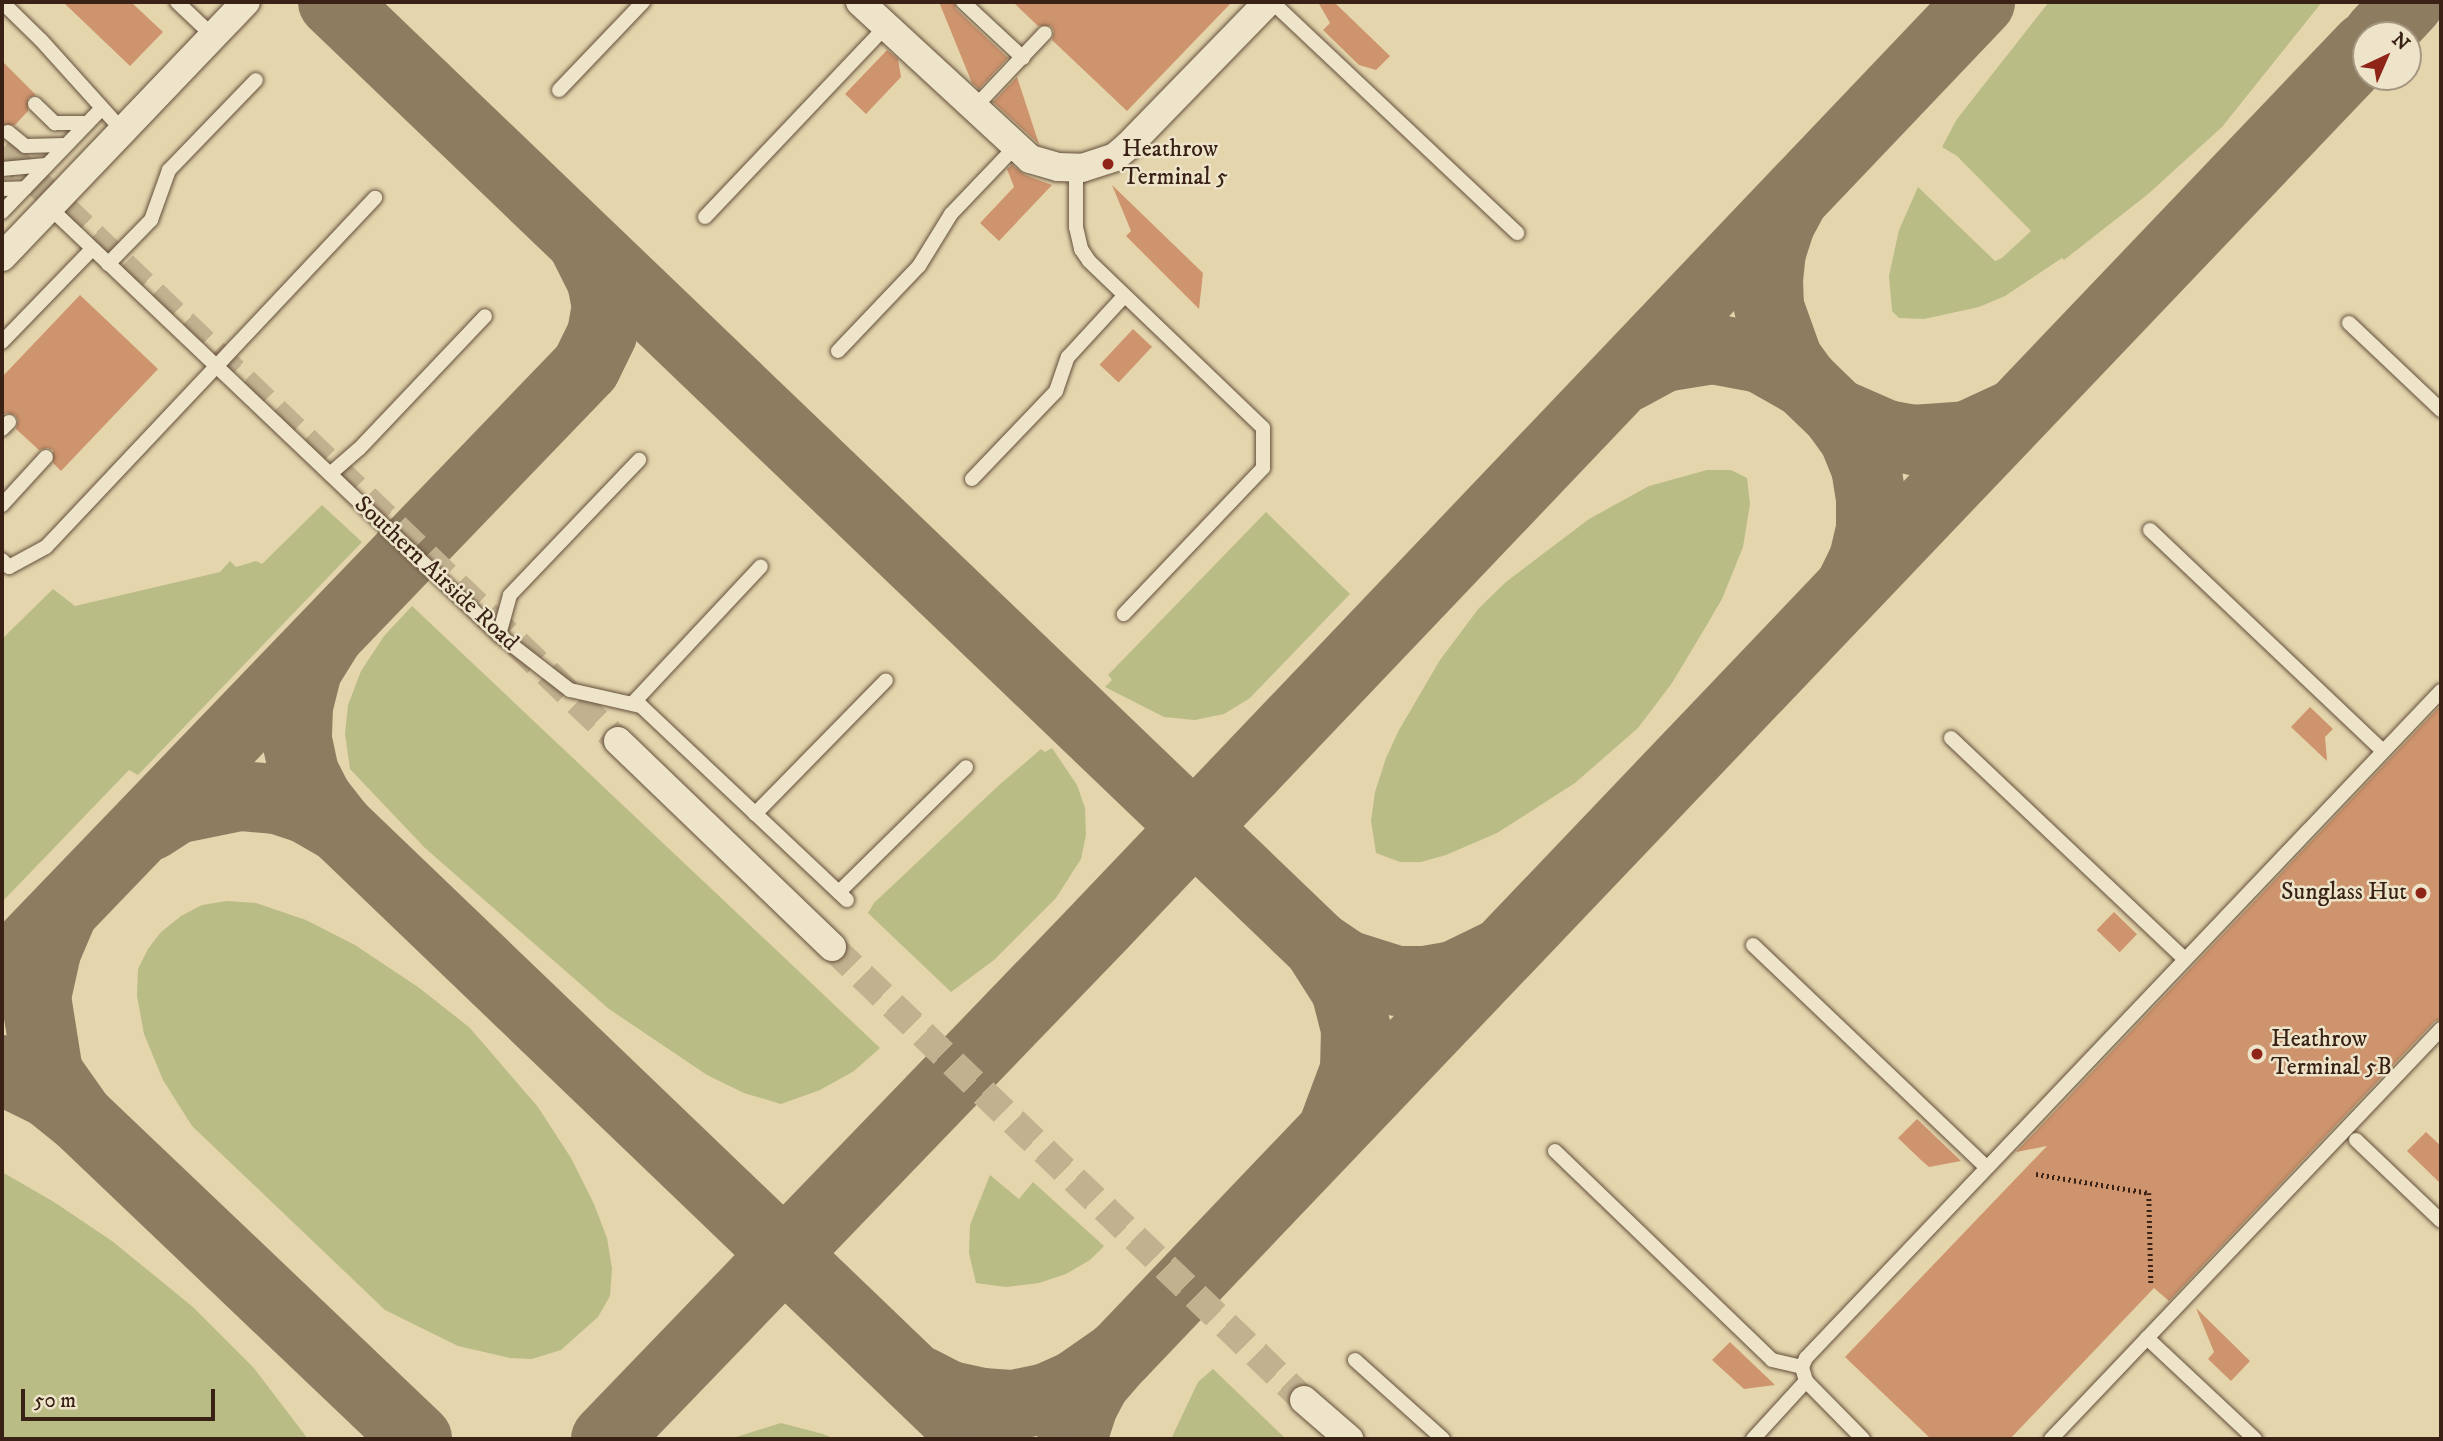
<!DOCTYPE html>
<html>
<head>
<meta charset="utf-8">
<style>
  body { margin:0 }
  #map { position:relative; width:2443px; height:1441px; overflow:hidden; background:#e4d5ad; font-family:"IM FELL DW Pica",serif }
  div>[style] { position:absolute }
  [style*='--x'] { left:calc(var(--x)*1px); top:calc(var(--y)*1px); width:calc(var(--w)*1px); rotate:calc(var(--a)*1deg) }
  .green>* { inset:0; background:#babc86 }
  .taxiway>* { height:70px; margin:-35px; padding:0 35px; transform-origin:35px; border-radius:35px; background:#8e7c61 }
  .building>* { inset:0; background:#ce946e; transform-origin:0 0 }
  .minor-tunnel>* { height:28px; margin-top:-14px; transform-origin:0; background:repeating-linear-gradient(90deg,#c2b18f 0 28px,transparent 0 42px) }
  .path>* { height:4.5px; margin-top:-2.25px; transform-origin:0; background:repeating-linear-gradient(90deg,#392215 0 2px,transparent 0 5.5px) }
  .roads { filter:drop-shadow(0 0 2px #644f3b) drop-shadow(0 0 2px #644f3b) }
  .service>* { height:14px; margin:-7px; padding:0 7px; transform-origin:7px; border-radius:7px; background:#ede4ca }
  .minor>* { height:28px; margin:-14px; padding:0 14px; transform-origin:14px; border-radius:14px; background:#ede4ca }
  .dots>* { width:19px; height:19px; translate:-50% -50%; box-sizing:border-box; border:4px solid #ede4ca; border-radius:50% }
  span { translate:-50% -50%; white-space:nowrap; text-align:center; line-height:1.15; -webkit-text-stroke:5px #ede4ca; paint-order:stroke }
  .poi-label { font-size:24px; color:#392215 }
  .left { translate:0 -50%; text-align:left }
  .right { translate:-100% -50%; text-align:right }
  .street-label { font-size:24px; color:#392215 }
  .frame { position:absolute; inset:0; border:4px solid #392215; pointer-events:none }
  .north { position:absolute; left:2352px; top:21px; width:70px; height:70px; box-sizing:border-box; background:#ede4ca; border:2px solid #a59682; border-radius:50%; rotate:44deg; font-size:19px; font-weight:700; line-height:28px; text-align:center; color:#392215 }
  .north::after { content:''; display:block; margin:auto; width:24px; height:32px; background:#8f2418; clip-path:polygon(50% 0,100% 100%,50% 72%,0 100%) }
  .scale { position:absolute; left:21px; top:1389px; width:194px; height:32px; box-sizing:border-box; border:4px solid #392215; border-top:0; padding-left:9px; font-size:21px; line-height:24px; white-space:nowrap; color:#392215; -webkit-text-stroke:5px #ede4ca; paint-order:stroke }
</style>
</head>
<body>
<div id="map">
  <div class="green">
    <i style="clip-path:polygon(2049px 2px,2322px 2px,2222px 127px,2147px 195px,2064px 260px,2062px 258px,2005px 296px,1979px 307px,1924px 319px,1899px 318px,1892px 311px,1889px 276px,1899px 230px,1918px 187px,1995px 261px,2002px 258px,2031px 231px,1957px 156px,1942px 147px,1957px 119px)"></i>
    <i style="clip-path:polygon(1707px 470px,1731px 470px,1747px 478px,1750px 504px,1743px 547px,1722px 599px,1702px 633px,1672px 683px,1638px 728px,1575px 783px,1497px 833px,1446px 855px,1421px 862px,1400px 862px,1376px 853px,1371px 821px,1375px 792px,1386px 758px,1399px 730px,1440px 660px,1479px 608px,1506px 582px,1589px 519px,1649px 486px)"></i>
    <i style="clip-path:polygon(322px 505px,362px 542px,138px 775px,129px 770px,2px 902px,2px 639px,53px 589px,75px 606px,220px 572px,230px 561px,236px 567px,256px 561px,262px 564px)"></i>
    <i style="clip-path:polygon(1266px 512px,1350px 594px,1250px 698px,1224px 714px,1195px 720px,1164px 717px,1105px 687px,1112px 680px,1108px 675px)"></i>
    <i style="clip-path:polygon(412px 606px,880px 1048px,854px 1071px,820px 1090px,781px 1104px,744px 1093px,707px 1075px,609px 1009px,425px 848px,350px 769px,345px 734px,348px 705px,361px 671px,384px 636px)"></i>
    <i style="clip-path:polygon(1052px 748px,1077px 785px,1085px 808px,1086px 835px,1081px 859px,1056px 898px,994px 960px,951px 992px,868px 913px,874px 903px,998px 786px,1041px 749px,1045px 752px)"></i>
    <i style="clip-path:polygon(227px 901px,256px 903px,306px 920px,355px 945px,418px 987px,469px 1027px,538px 1107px,571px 1158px,594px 1204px,607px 1238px,612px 1268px,610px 1296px,598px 1317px,561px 1350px,532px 1359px,510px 1358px,458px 1346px,385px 1310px,192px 1126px,163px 1080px,144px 1034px,137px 996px,138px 969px,148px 949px,161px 932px,181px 916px,202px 905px)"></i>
    <i style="clip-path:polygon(2px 1172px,54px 1202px,112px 1241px,193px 1307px,253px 1367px,308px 1439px,2px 1439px)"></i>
    <i style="clip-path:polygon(990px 1175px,1019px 1199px,1033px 1182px,1104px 1246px,1090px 1260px,1066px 1274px,1039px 1283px,1006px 1287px,976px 1283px,969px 1253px,970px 1225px)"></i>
    <i style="clip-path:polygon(1213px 1369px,1286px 1439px,1171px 1439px,1198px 1382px)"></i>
    <i style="clip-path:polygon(781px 1423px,823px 1434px,836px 1439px,730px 1439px)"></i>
  </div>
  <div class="taxiway">
    <i style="--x:333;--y:2;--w:1364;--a:43.78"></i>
    <i style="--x:1318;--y:946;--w:34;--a:34"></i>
    <i style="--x:1346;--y:965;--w:53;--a:17.4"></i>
    <i style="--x:1397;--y:981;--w:28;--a:0"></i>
    <i style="--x:1425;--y:981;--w:29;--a:-10"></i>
    <i style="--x:1454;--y:976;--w:48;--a:-26"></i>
    <i style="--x:2378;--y:35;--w:45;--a:-46.8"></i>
    <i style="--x:1791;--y:203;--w:24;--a:118"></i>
    <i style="--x:1780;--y:224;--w:28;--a:108"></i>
    <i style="--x:1771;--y:251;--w:28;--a:96"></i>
    <i style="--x:1768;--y:279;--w:28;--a:88"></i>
    <i style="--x:1769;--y:307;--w:56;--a:70.3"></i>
    <i style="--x:1788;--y:360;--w:29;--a:54"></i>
    <i style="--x:1805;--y:383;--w:43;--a:44.1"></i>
    <i style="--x:1836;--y:413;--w:31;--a:54"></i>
    <i style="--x:1854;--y:438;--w:31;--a:68"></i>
    <i style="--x:1866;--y:467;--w:31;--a:81"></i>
    <i style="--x:1871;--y:498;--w:31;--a:90"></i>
    <i style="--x:1871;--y:529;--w:31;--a:103"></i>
    <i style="--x:1864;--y:559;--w:32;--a:116"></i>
    <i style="--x:1627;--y:377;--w:42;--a:-28.4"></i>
    <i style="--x:1664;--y:357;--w:50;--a:-9.3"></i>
    <i style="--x:1713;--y:349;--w:49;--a:10.6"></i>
    <i style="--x:1761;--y:358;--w:51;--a:29.6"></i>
    <i style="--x:1836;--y:413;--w:55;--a:23.7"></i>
    <i style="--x:1886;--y:435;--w:27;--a:10"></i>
    <i style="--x:1913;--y:440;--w:54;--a:-4.2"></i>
    <i style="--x:1967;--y:436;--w:53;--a:-24.6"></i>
    <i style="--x:328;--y:636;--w:40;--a:122"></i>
    <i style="--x:307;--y:670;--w:37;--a:104"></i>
    <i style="--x:298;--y:706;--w:34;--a:92"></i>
    <i style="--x:297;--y:740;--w:34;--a:78"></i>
    <i style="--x:304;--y:773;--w:30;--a:63"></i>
    <i style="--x:318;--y:800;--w:36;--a:52"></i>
    <i style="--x:340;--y:828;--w:883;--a:43.81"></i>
    <i style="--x:150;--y:826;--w:31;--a:-33"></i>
    <i style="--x:176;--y:809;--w:65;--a:-11.5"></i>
    <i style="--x:240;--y:796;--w:37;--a:5"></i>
    <i style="--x:277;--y:799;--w:32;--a:18"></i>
    <i style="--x:307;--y:809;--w:38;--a:30"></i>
    <i style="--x:61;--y:916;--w:39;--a:113"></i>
    <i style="--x:46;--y:952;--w:46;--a:102.5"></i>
    <i style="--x:36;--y:997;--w:77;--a:81"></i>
    <i style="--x:48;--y:1073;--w:54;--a:54.8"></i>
    <i style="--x:1318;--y:946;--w:52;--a:57.5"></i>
    <i style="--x:1346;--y:990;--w:40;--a:75.6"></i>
    <i style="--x:1356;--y:1029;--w:41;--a:91.4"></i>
    <i style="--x:1355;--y:1070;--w:63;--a:110.4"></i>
    <i style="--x:2;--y:974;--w:842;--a:-46.11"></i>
    <i style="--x:586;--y:367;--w:37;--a:-64"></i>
    <i style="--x:602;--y:334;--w:27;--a:-80"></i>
    <i style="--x:607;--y:307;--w:26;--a:-101"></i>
    <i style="--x:602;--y:281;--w:40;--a:-116.6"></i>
    <i style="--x:2;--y:1070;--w:52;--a:26.1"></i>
    <i style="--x:49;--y:1093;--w:38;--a:39"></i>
    <i style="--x:79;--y:1117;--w:467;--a:43.6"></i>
    <i style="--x:920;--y:1381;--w:34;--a:27"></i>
    <i style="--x:950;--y:1396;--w:33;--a:12"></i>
    <i style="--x:982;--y:1403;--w:32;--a:4"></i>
    <i style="--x:1014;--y:1405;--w:34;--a:-12"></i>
    <i style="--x:1047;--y:1398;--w:32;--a:-24"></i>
    <i style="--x:1076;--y:1385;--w:49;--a:-35"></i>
    <i style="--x:606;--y:1439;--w:716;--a:-46.07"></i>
    <i style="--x:1103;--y:923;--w:1272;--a:-46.4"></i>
    <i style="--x:1072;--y:1439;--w:36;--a:-72"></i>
    <i style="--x:1083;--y:1405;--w:27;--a:-62"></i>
    <i style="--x:1096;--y:1381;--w:35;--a:-49"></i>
    <i style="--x:1119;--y:1355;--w:1807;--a:-46.37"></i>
  </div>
  <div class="building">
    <i style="clip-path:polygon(63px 2px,131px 2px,163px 32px,130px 66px)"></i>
    <i style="clip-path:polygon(939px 2px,954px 2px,956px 9px,1008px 58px,979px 89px,972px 83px)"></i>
    <i style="clip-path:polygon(1013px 2px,1232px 2px,1127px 111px,1052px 40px,1054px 31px,1051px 26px,1038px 26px)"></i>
    <i style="clip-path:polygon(1318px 2px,1334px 2px,1390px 56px,1376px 70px,1359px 65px,1323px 30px,1330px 23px)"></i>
    <i style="clip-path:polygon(887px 50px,898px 59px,901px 77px,866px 114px,845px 94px)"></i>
    <i style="clip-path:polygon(2px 61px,36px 95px,28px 98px,28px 111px,15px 125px,2px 125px)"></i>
    <i style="clip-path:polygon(1017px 77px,1039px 144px,993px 102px)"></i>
    <i style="clip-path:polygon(1012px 165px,1025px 175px,1052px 185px,999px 241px,980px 223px,1014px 187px,1007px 169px)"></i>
    <i style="clip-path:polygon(1112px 185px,1203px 273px,1199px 309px,1126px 236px,1131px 231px)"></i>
    <i style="clip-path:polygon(80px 295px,158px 369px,61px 471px,53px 463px,53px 450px,47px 448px,39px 450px,16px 429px,18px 420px,15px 415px,7px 413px,2px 415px,2px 377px)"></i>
    <i style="left:1133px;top:329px;width:26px;height:49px;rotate:43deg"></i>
    <i style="clip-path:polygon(2441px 705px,2441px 1019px,2434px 1022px,2169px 1301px,2154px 1288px,2010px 1439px,1931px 1439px,1845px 1357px,2047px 1146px,2016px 1152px)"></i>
    <i style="clip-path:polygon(2310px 707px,2333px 729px,2325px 737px,2327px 761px,2291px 727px)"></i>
    <i style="left:2114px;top:912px;width:32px;height:25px;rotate:44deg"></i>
    <i style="clip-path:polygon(1917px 1119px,1961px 1161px,1929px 1167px,1921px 1160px,1898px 1138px)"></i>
    <i style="clip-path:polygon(2426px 1132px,2441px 1146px,2441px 1184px,2407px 1151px)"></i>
    <i style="clip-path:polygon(2196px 1308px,2250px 1361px,2231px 1381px,2208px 1359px,2214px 1352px)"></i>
    <i style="clip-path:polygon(1730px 1342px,1775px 1385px,1744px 1389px,1712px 1360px)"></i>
  </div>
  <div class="minor-tunnel">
    <i style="--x:2;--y:149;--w:854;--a:43.86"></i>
    <i style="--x:832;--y:947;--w:654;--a:43.82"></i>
  </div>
  <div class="path">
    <i style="--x:2036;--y:1174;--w:115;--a:9.5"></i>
    <i style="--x:2149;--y:1193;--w:91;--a:88.7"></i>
  </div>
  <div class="roads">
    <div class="service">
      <i style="--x:2;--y:2;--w:54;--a:44.3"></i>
      <i style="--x:41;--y:40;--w:121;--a:48"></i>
      <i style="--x:177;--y:2;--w:50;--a:43.4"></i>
      <i style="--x:963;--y:2;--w:82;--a:43"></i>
      <i style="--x:1272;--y:2;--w:337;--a:43.3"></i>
      <i style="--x:559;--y:90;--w:122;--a:-46.3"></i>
      <i style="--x:35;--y:104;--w:28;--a:44"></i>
      <i style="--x:55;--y:123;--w:31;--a:0"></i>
      <i style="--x:974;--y:108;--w:103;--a:-46.6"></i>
      <i style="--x:8;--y:132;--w:22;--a:39"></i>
      <i style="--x:25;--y:146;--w:40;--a:-1.4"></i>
      <i style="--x:1076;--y:168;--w:59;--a:90"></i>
      <i style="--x:1076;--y:227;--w:23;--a:77"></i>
      <i style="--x:1081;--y:249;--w:14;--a:56"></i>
      <i style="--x:1089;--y:261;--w:241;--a:43.8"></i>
      <i style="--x:1263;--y:428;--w:40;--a:90"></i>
      <i style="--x:1263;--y:468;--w:202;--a:133.6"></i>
      <i style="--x:2;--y:169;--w:44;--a:-5.2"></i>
      <i style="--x:2;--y:189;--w:23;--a:-2"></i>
      <i style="--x:49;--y:207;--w:621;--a:43.56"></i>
      <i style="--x:499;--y:635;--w:90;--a:37.8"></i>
      <i style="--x:570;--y:690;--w:73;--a:12.7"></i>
      <i style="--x:641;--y:706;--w:283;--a:43.3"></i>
      <i style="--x:2;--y:212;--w:143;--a:-46.1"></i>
      <i style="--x:705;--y:217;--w:265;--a:-46.5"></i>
      <i style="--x:108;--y:264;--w:62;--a:-45.7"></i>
      <i style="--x:151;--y:220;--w:53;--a:-70.2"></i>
      <i style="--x:169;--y:170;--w:125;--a:-46"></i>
      <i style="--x:2349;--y:323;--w:127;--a:43.4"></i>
      <i style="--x:2;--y:342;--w:129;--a:-45.9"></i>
      <i style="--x:838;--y:351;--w:117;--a:-46.4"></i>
      <i style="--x:919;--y:266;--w:61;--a:-58.4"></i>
      <i style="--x:951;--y:214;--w:93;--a:-46.3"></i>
      <i style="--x:2;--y:429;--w:10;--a:-45"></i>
      <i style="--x:330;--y:474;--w:38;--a:-41"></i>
      <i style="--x:359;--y:449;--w:183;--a:-46.5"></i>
      <i style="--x:972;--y:479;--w:122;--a:-46.3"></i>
      <i style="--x:1056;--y:391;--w:36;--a:-71"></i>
      <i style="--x:1068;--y:357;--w:83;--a:-47.4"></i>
      <i style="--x:2;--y:505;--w:65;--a:-47.5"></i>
      <i style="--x:2150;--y:530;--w:321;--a:43.5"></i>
      <i style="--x:2;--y:560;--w:10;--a:45"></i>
      <i style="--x:9;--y:567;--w:42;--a:-28.4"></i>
      <i style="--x:46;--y:547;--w:480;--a:-46.7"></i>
      <i style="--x:499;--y:635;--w:41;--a:-74.6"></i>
      <i style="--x:510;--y:595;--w:187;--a:-46.3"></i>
      <i style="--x:633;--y:703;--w:187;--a:-46.9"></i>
      <i style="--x:1951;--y:738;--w:322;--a:43.4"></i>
      <i style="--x:755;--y:814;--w:187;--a:-45.6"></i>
      <i style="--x:839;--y:892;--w:178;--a:-44.5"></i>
      <i style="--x:1753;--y:945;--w:322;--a:43.6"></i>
      <i style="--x:2356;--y:1140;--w:117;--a:43.6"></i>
      <i style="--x:1555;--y:1151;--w:301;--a:43.9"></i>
      <i style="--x:1772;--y:1360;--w:31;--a:13"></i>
      <i style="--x:2147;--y:1338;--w:148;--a:43.1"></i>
      <i style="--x:1355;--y:1360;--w:118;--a:41.9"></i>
      <i style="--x:1753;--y:1439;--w:79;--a:-47.6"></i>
      <i style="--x:1863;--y:1439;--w:81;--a:-134.5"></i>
      <i style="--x:1806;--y:1381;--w:15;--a:-106"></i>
      <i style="--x:1802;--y:1367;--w:10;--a:-66"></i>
      <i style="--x:1806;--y:1358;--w:921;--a:-46.41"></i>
      <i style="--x:2051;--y:1439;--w:566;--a:-46.43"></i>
    </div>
    <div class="minor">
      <i style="--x:860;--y:2;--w:231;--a:42.7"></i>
      <i style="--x:1030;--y:159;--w:29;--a:16"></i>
      <i style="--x:1058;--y:167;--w:24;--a:2"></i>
      <i style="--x:1082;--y:168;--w:35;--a:-18"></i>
      <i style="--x:1115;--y:157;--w:17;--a:-40"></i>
      <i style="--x:1128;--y:146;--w:201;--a:-45.8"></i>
      <i style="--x:2;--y:257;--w:353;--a:-46.3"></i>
      <i style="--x:618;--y:741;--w:297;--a:43.9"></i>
      <i style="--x:1304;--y:1400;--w:60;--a:40.9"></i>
    </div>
  </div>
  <div class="dots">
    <i style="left:1108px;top:164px;background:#8f2418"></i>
    <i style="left:2421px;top:893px;background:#8f2418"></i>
    <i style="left:2257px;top:1054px;background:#8f2418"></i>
  </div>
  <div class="poi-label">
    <span class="left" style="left:1122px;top:164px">Heathrow<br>Terminal 5</span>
    <span class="right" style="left:2407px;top:893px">Sunglass Hut</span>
    <span class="left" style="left:2271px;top:1054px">Heathrow<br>Terminal 5B</span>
  </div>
  <div class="street-label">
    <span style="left:436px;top:574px;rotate:43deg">Southern Airside Road</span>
  </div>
  <div class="frame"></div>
  <div class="north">N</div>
  <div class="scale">50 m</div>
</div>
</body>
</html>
